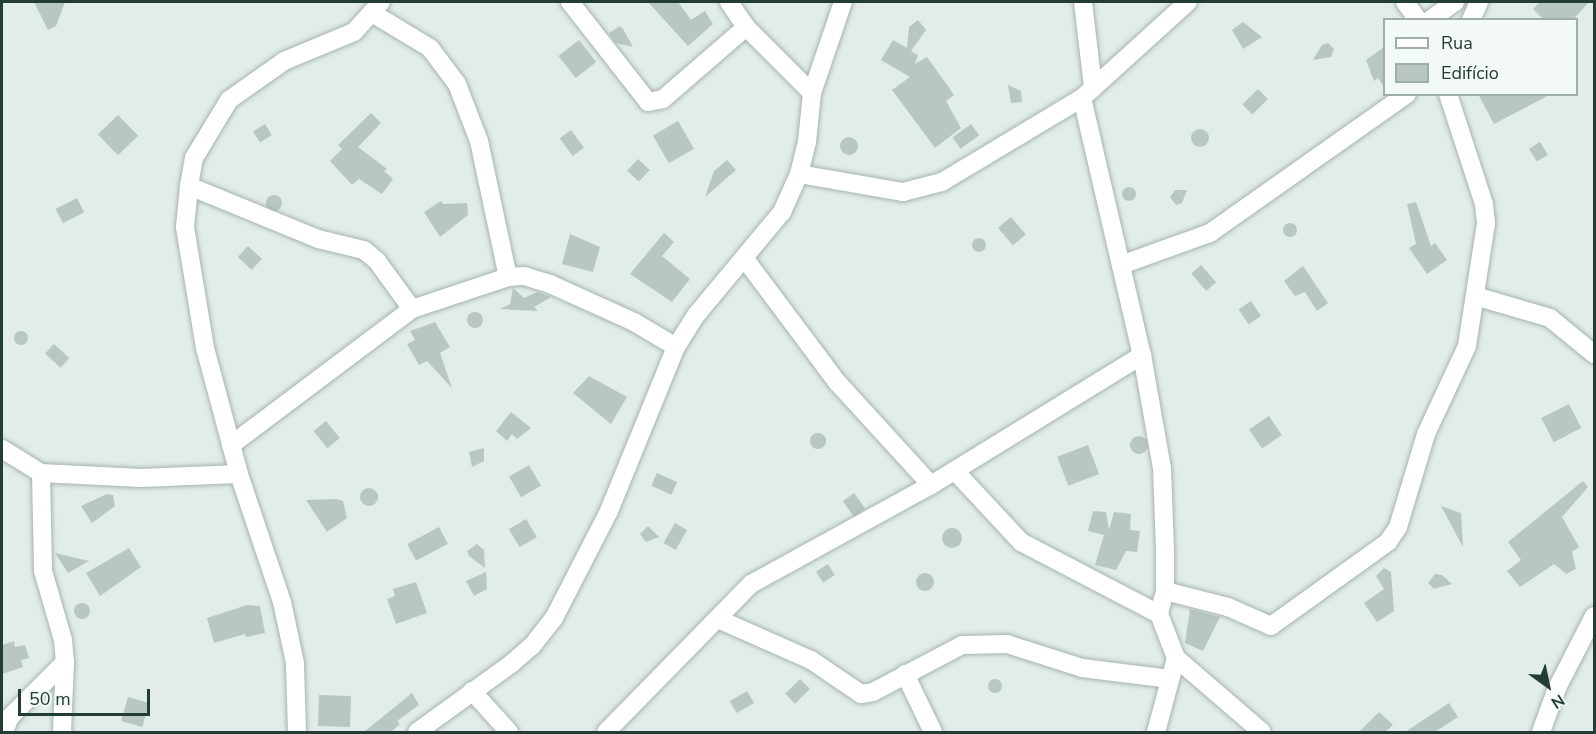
<!DOCTYPE html>
<html>
<head>
<meta charset="utf-8">
<style>
  body { margin:0 }
  #map { position:relative; width:1596px; height:734px; overflow:hidden; background:#e2ece8; font-family:"Nunito Sans",sans-serif }
  div>[style] { position:absolute }
  [style*='--x'] { left:calc(var(--x)*1px); top:calc(var(--y)*1px); width:calc(var(--w)*1px); rotate:calc(var(--a)*1deg) }
  .building>* { inset:0; background:#b8c7c1; transform-origin:0 0 }
  .round { border-radius:50% }
  .roads { filter:drop-shadow(0 0 2px #a5b4af) drop-shadow(0 0 2px #a5b4af) }
  .minor>* { height:18px; margin:-9px; padding:0 9px; transform-origin:9px; border-radius:9px; background:#fff }
  span { translate:-50% -50%; white-space:nowrap; text-align:center; line-height:1.15; -webkit-text-stroke:6px #f3f9f6; paint-order:stroke }
  .frame { position:absolute; inset:0; border:3px solid #223d36; pointer-events:none }
  .legend { position:absolute; left:1383px; top:18px; width:195px; height:78px; box-sizing:border-box; background:#f3f9f6; border:2px solid #9faea9; margin:0; padding:8px 10px; list-style:none; font-size:18px; color:#223d36 }
  .legend li { display:flex; align-items:center; gap:12px; height:30px }
  .legend b { width:30px; border:2px solid #9faea9 }
  .north { position:absolute; left:1518px; top:656px; width:60px; height:60px; -webkit-text-stroke:4px #f3f9f6; paint-order:stroke; rotate:147deg; font-size:16px; font-weight:700; line-height:24px; text-align:center; color:#223d36 }
  .north::after { content:''; display:block; margin:auto; width:21px; height:27px; background:#223d36; clip-path:polygon(50% 0,100% 100%,50% 72%,0 100%) }
  .scale { position:absolute; left:18px; top:689px; width:132px; height:27px; box-sizing:border-box; border:3px solid #223d36; border-top:0; padding-left:8px; font-size:18px; line-height:21px; white-space:nowrap; color:#223d36; -webkit-text-stroke:4px #f3f9f6; paint-order:stroke }
</style>
</head>
<body>
<div id="map">
  <div class="building">
    <i style="clip-path:polygon(34px 2px,65px 2px,56px 26px,48px 30px)"></i>
    <i style="clip-path:polygon(648px 2px,678px 2px,691px 20px,705px 11px,713px 24px,688px 46px)"></i>
    <i style="clip-path:polygon(1540px 2px,1589px 2px,1573px 20px,1544px 20px,1533px 9px)"></i>
    <i style="clip-path:polygon(918px 20px,926px 30px,911px 51px,918px 55px,915px 64px,927px 57px,950px 89px,954px 95px,946px 101px,961px 128px,935px 148px,892px 90px,910px 77px,881px 60px,893px 40px,907px 48px,909px 27px)"></i>
    <i style="clip-path:polygon(1243px 22px,1262px 37px,1243px 49px,1232px 30px)"></i>
    <i style="clip-path:polygon(620px 26px,623px 29px,633px 47px,616px 43px,609px 33px)"></i>
    <i style="left:579px;top:40px;width:28px;height:26px;rotate:52deg"></i>
    <i style="clip-path:polygon(1328px 43px,1334px 49px,1331px 57px,1313px 60px,1322px 45px)"></i>
    <i style="clip-path:polygon(1384px 47px,1384px 87px,1378px 78px,1374px 81px,1366px 60px)"></i>
    <i style="clip-path:polygon(1008px 85px,1021px 91px,1022px 102px,1011px 103px)"></i>
    <i style="left:1258px;top:89px;width:14px;height:22px;rotate:45deg"></i>
    <i style="clip-path:polygon(1478px 94px,1551px 94px,1494px 124px)"></i>
    <i style="clip-path:polygon(371px 113px,381px 123px,358px 147px,387px 169px,384px 171px,393px 179px,382px 194px,359px 179px,352px 185px,330px 161px,342px 149px,338px 145px)"></i>
    <i style="left:118px;top:115px;width:29px;height:28px;rotate:46deg"></i>
    <i style="left:678px;top:121px;width:32px;height:29px;rotate:60deg"></i>
    <i style="left:265px;top:124px;width:13px;height:14px;rotate:58deg"></i>
    <i style="left:971px;top:124px;width:14px;height:23px;rotate:54deg"></i>
    <i class="round" style="left:1191px;top:129px;width:18px;height:18px"></i>
    <i style="left:571px;top:130px;width:22px;height:14px;rotate:54deg"></i>
    <i class="round" style="left:840px;top:137px;width:18px;height:18px"></i>
    <i style="left:1540px;top:142px;width:15px;height:13px;rotate:58deg"></i>
    <i style="left:638px;top:159px;width:16px;height:16px;rotate:43deg"></i>
    <i style="clip-path:polygon(727px 160px,736px 170px,705px 197px,714px 171px)"></i>
    <i class="round" style="left:1122px;top:187px;width:14px;height:14px"></i>
    <i style="clip-path:polygon(1175px 190px,1187px 190px,1182px 203px,1176px 205px,1170px 197px)"></i>
    <i class="round" style="left:266px;top:195px;width:16px;height:16px"></i>
    <i style="left:77px;top:198px;width:16px;height:24px;rotate:63deg"></i>
    <i style="clip-path:polygon(441px 201px,443px 204px,467px 203px,468px 215px,440px 237px,424px 212px)"></i>
    <i style="clip-path:polygon(1416px 202px,1431px 246px,1435px 243px,1447px 260px,1427px 274px,1409px 248px,1416px 244px,1407px 204px)"></i>
    <i style="left:1011px;top:217px;width:23px;height:17px;rotate:50deg"></i>
    <i class="round" style="left:1283px;top:223px;width:14px;height:14px"></i>
    <i style="clip-path:polygon(664px 233px,674px 242px,662px 256px,690px 279px,672px 302px,630px 274px)"></i>
    <i style="clip-path:polygon(570px 234px,600px 247px,593px 272px,562px 264px)"></i>
    <i class="round" style="left:972px;top:238px;width:14px;height:14px"></i>
    <i style="left:248px;top:246px;width:19px;height:15px;rotate:43deg"></i>
    <i style="left:1201px;top:265px;width:23px;height:13px;rotate:49deg"></i>
    <i style="clip-path:polygon(1303px 266px,1328px 303px,1317px 311px,1305px 292px,1295px 296px,1284px 281px)"></i>
    <i style="clip-path:polygon(513px 288px,524px 298px,537px 292px,551px 297px,534px 307px,538px 311px,500px 309px,510px 304px)"></i>
    <i style="left:1251px;top:301px;width:18px;height:15px;rotate:56deg"></i>
    <i class="round" style="left:467px;top:312px;width:16px;height:16px"></i>
    <i style="clip-path:polygon(435px 322px,450px 347px,440px 353px,452px 388px,427px 361px,419px 365px,407px 344px,415px 340px,410px 331px)"></i>
    <i class="round" style="left:14px;top:331px;width:14px;height:14px"></i>
    <i style="left:54px;top:344px;width:21px;height:13px;rotate:43deg"></i>
    <i style="clip-path:polygon(589px 376px,627px 397px,611px 424px,573px 393px)"></i>
    <i style="left:1569px;top:404px;width:27px;height:31px;rotate:63deg"></i>
    <i style="clip-path:polygon(511px 412px,531px 428px,517px 439px,512px 434px,507px 441px,496px 431px)"></i>
    <i style="left:1269px;top:416px;width:23px;height:24px;rotate:56deg"></i>
    <i style="left:326px;top:421px;width:22px;height:16px;rotate:51deg"></i>
    <i class="round" style="left:810px;top:433px;width:16px;height:16px"></i>
    <i class="round" style="left:1130px;top:436px;width:18px;height:18px"></i>
    <i style="left:1088px;top:445px;width:31px;height:33px;rotate:69deg"></i>
    <i style="clip-path:polygon(484px 448px,484px 461px,472px 467px,469px 452px)"></i>
    <i style="left:529px;top:465px;width:24px;height:23px;rotate:60deg"></i>
    <i style="left:657px;top:473px;width:22px;height:14px;rotate:24deg"></i>
    <i style="clip-path:polygon(1583px 481px,1588px 487px,1562px 517px,1579px 547px,1572px 552px,1576px 569px,1566px 574px,1554px 564px,1520px 587px,1507px 571px,1521px 560px,1508px 542px)"></i>
    <i class="round" style="left:360px;top:488px;width:18px;height:18px"></i>
    <i style="left:854px;top:493px;width:19px;height:14px;rotate:54deg"></i>
    <i style="clip-path:polygon(107px 494px,113px 495px,115px 506px,92px 523px,81px 506px)"></i>
    <i style="clip-path:polygon(337px 499px,343px 501px,347px 518px,327px 532px,306px 500px)"></i>
    <i style="clip-path:polygon(1441px 506px,1461px 513px,1463px 547px)"></i>
    <i style="clip-path:polygon(1093px 511px,1106px 512px,1109px 530px,1114px 512px,1131px 514px,1130px 530px,1140px 531px,1137px 552px,1126px 551px,1116px 570px,1095px 565px,1104px 535px,1088px 531px)"></i>
    <i style="left:526px;top:519px;width:21px;height:20px;rotate:59deg"></i>
    <i style="left:675px;top:523px;width:14px;height:23px;rotate:30deg"></i>
    <i style="clip-path:polygon(648px 526px,659px 537px,646px 542px,640px 534px)"></i>
    <i style="left:439px;top:527px;width:19px;height:36px;rotate:62deg"></i>
    <i class="round" style="left:942px;top:528px;width:20px;height:20px"></i>
    <i style="clip-path:polygon(477px 544px,484px 550px,485px 568px,469px 556px,467px 551px)"></i>
    <i style="clip-path:polygon(129px 548px,141px 567px,100px 596px,86px 573px)"></i>
    <i style="clip-path:polygon(55px 553px,89px 561px,68px 573px)"></i>
    <i style="left:828px;top:564px;width:13px;height:14px;rotate:58deg"></i>
    <i style="clip-path:polygon(1384px 568px,1391px 572px,1394px 611px,1377px 622px,1364px 603px,1384px 589px,1376px 576px)"></i>
    <i style="clip-path:polygon(486px 572px,487px 589px,474px 596px,466px 581px)"></i>
    <i class="round" style="left:916px;top:573px;width:18px;height:18px"></i>
    <i style="clip-path:polygon(1435px 574px,1442px 575px,1452px 584px,1434px 589px,1428px 583px)"></i>
    <i style="clip-path:polygon(416px 582px,427px 613px,396px 624px,387px 599px,395px 596px,393px 589px)"></i>
    <i class="round" style="left:74px;top:603px;width:16px;height:16px"></i>
    <i style="clip-path:polygon(247px 605px,260px 606px,265px 633px,246px 637px,245px 634px,214px 643px,207px 618px)"></i>
    <i style="clip-path:polygon(1190px 609px,1220px 617px,1203px 651px,1185px 643px)"></i>
    <i style="clip-path:polygon(14px 641px,15px 647px,25px 645px,29px 658px,21px 660px,23px 667px,2px 674px,2px 645px)"></i>
    <i class="round" style="left:988px;top:679px;width:14px;height:14px"></i>
    <i style="left:800px;top:679px;width:14px;height:21px;rotate:45deg"></i>
    <i style="left:747px;top:691px;width:14px;height:20px;rotate:60deg"></i>
    <i style="clip-path:polygon(412px 693px,419px 705px,397px 721px,400px 724px,391px 732px,364px 732px)"></i>
    <i style="left:319px;top:695px;width:32px;height:31px;rotate:2deg"></i>
    <i style="left:128px;top:697px;width:22px;height:25px;rotate:16deg"></i>
    <i style="clip-path:polygon(1449px 703px,1458px 717px,1435px 732px,1405px 732px)"></i>
    <i style="clip-path:polygon(1379px 712px,1393px 725px,1385px 732px,1359px 732px)"></i>
  </div>
  <div class="roads">
    <div class="minor">
      <i style="--x:570;--y:2;--w:127;--a:52"></i>
      <i style="--x:648;--y:102;--w:15;--a:-11"></i>
      <i style="--x:663;--y:99;--w:110;--a:-40.9"></i>
      <i style="--x:729;--y:2;--w:30;--a:56"></i>
      <i style="--x:746;--y:27;--w:93;--a:45"></i>
      <i style="--x:1083;--y:2;--w:86;--a:83.3"></i>
      <i style="--x:1405;--y:2;--w:22;--a:54"></i>
      <i style="--x:372;--y:13;--w:68;--a:31.1"></i>
      <i style="--x:430;--y:48;--w:45;--a:53.1"></i>
      <i style="--x:457;--y:84;--w:61;--a:68.9"></i>
      <i style="--x:479;--y:141;--w:139;--a:78"></i>
      <i style="--x:1430;--y:20;--w:31;--a:-36"></i>
      <i style="--x:1471;--y:20;--w:20;--a:-66"></i>
      <i style="--x:1082;--y:98;--w:264;--a:76.9"></i>
      <i style="--x:1142;--y:355;--w:115;--a:80"></i>
      <i style="--x:1162;--y:468;--w:81;--a:87.9"></i>
      <i style="--x:1165;--y:549;--w:42;--a:90"></i>
      <i style="--x:1165;--y:591;--w:24;--a:105"></i>
      <i style="--x:1159;--y:614;--w:47;--a:68.9"></i>
      <i style="--x:1176;--y:658;--w:77;--a:105.1"></i>
      <i style="--x:799;--y:174;--w:106;--a:9.8"></i>
      <i style="--x:903;--y:192;--w:40;--a:-14.4"></i>
      <i style="--x:942;--y:182;--w:163;--a:-31"></i>
      <i style="--x:1082;--y:98;--w:143;--a:-42.2"></i>
      <i style="--x:189;--y:186;--w:139;--a:22.3"></i>
      <i style="--x:318;--y:239;--w:47;--a:13.4"></i>
      <i style="--x:364;--y:250;--w:17;--a:40"></i>
      <i style="--x:377;--y:261;--w:59;--a:53.9"></i>
      <i style="--x:745;--y:259;--w:154;--a:53.2"></i>
      <i style="--x:837;--y:382;--w:139;--a:47.6"></i>
      <i style="--x:1121;--y:265;--w:95;--a:-19.8"></i>
      <i style="--x:1210;--y:233;--w:241;--a:-35.2"></i>
      <i style="--x:1475;--y:296;--w:78;--a:16.3"></i>
      <i style="--x:1550;--y:318;--w:57;--a:39.3"></i>
      <i style="--x:231;--y:445;--w:226;--a:-36.9"></i>
      <i style="--x:412;--y:309;--w:101;--a:-18.4"></i>
      <i style="--x:508;--y:277;--w:16;--a:-4"></i>
      <i style="--x:524;--y:276;--w:27;--a:17"></i>
      <i style="--x:550;--y:284;--w:92;--a:24.3"></i>
      <i style="--x:634;--y:322;--w:49;--a:30.8"></i>
      <i style="--x:2;--y:449;--w:46;--a:31.6"></i>
      <i style="--x:41;--y:473;--w:98;--a:88.8"></i>
      <i style="--x:43;--y:571;--w:72;--a:73.8"></i>
      <i style="--x:63;--y:640;--w:22;--a:85"></i>
      <i style="--x:65;--y:662;--w:78;--a:135"></i>
      <i style="--x:10;--y:717;--w:16;--a:112"></i>
      <i style="--x:955;--y:471;--w:97;--a:47.1"></i>
      <i style="--x:1021;--y:542;--w:156;--a:27.6"></i>
      <i style="--x:41;--y:473;--w:100;--a:2.9"></i>
      <i style="--x:141;--y:478;--w:98;--a:-2.3"></i>
      <i style="--x:1165;--y:591;--w:65;--a:14.3"></i>
      <i style="--x:1228;--y:607;--w:47;--a:23.8"></i>
      <i style="--x:1271;--y:626;--w:144;--a:-35.7"></i>
      <i style="--x:1388;--y:542;--w:18;--a:-56"></i>
      <i style="--x:1398;--y:527;--w:97;--a:-73.2"></i>
      <i style="--x:1426;--y:434;--w:97;--a:-65"></i>
      <i style="--x:1467;--y:346;--w:124;--a:-81.2"></i>
      <i style="--x:1486;--y:223;--w:19;--a:-96"></i>
      <i style="--x:1484;--y:204;--w:116;--a:-108.1"></i>
      <i style="--x:718;--y:619;--w:102;--a:23.8"></i>
      <i style="--x:811;--y:660;--w:60;--a:34.2"></i>
      <i style="--x:861;--y:694;--w:12;--a:-9"></i>
      <i style="--x:873;--y:692;--w:101;--a:-27.8"></i>
      <i style="--x:962;--y:645;--w:45;--a:-1.3"></i>
      <i style="--x:1007;--y:644;--w:79;--a:17.7"></i>
      <i style="--x:1082;--y:668;--w:89;--a:7.1"></i>
      <i style="--x:1176;--y:658;--w:113;--a:40.7"></i>
      <i style="--x:905;--y:674;--w:64;--a:64.2"></i>
      <i style="--x:472;--y:691;--w:55;--a:47.9"></i>
      <i style="--x:62;--y:732;--w:70;--a:-87.5"></i>
      <i style="--x:297;--y:732;--w:69;--a:-91.7"></i>
      <i style="--x:295;--y:663;--w:62;--a:-102"></i>
      <i style="--x:282;--y:602;--w:135;--a:-108.6"></i>
      <i style="--x:239;--y:474;--w:131;--a:-105.1"></i>
      <i style="--x:205;--y:348;--w:123;--a:-99.4"></i>
      <i style="--x:185;--y:227;--w:41;--a:-84.4"></i>
      <i style="--x:189;--y:186;--w:28;--a:-80"></i>
      <i style="--x:194;--y:158;--w:68;--a:-58.9"></i>
      <i style="--x:229;--y:100;--w:67;--a:-35.3"></i>
      <i style="--x:284;--y:61;--w:76;--a:-22.5"></i>
      <i style="--x:354;--y:32;--w:40;--a:-48"></i>
      <i style="--x:417;--y:732;--w:116;--a:-35.9"></i>
      <i style="--x:511;--y:664;--w:28;--a:-41"></i>
      <i style="--x:532;--y:646;--w:36;--a:-52"></i>
      <i style="--x:554;--y:618;--w:120;--a:-62.8"></i>
      <i style="--x:609;--y:511;--w:177;--a:-67.8"></i>
      <i style="--x:676;--y:347;--w:39;--a:-58"></i>
      <i style="--x:697;--y:314;--w:133;--a:-50.2"></i>
      <i style="--x:782;--y:212;--w:42;--a:-65.9"></i>
      <i style="--x:799;--y:174;--w:33;--a:-76"></i>
      <i style="--x:807;--y:142;--w:49;--a:-84.2"></i>
      <i style="--x:812;--y:93;--w:96;--a:-71.2"></i>
      <i style="--x:606;--y:732;--w:207;--a:-45.6"></i>
      <i style="--x:751;--y:584;--w:205;--a:-28.8"></i>
      <i style="--x:931;--y:485;--w:248;--a:-31.6"></i>
      <i style="--x:1541;--y:732;--w:47;--a:-70"></i>
      <i style="--x:1557;--y:688;--w:81;--a:-62.8"></i>
    </div>
  </div>
  <div class="frame"></div>
  <ul class="legend">
  <li><b style="height:8px;background:#fff"></b>Rua</li>
  <li><b style="height:16px;background:#b8c7c1"></b>Edifício</li>
  </ul>
  <div class="north">N</div>
  <div class="scale">50 m</div>
</div>
</body>
</html>
